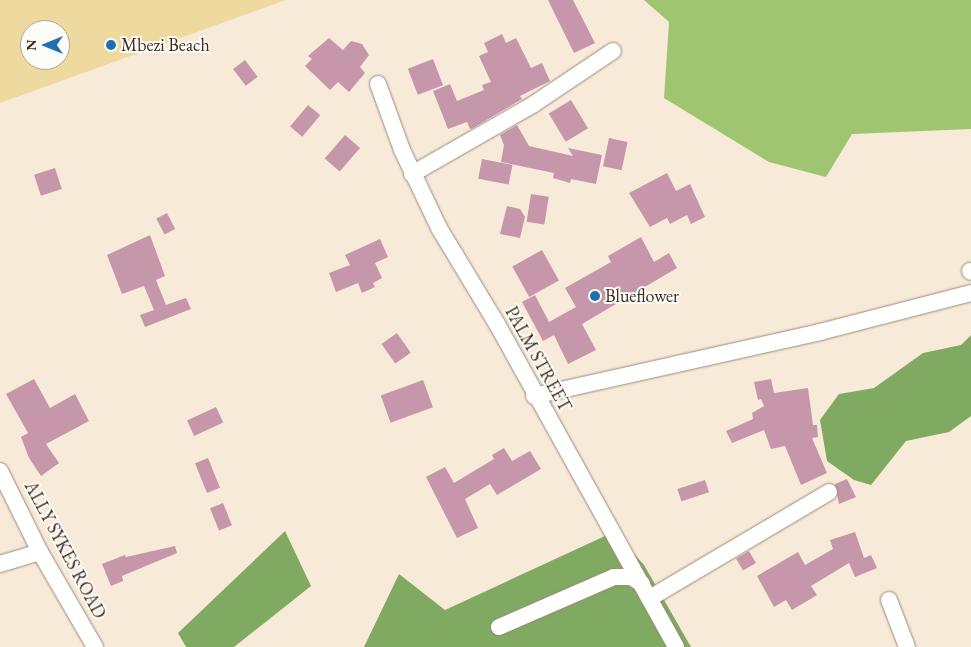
<!DOCTYPE html>
<html>
<head>
<meta charset="utf-8">
<style>
  body { margin:0 }
  #map { position:relative; width:971px; height:647px; overflow:hidden; background:#f8ead8; font-family:"EB Garamond",serif }
  div>[style] { position:absolute }
  [style*='--x'] { left:calc(var(--x)*1px); top:calc(var(--y)*1px); width:calc(var(--w)*1px); rotate:calc(var(--a)*1deg) }
  .green>* { inset:0; background:#a0c570 }
  .forest>* { inset:0; background:#80aa62 }
  .sand>* { inset:0; background:#eeda9e }
  .building>* { inset:0; background:#c696ab; transform-origin:0 0 }
  .roads { filter:drop-shadow(0 0 1px #9a8a7b) drop-shadow(0 0 1px #9a8a7b) }
  .minor>* { height:16px; margin:-8px; padding:0 8px; transform-origin:8px; border-radius:8px; background:#fff }
  .dots>* { width:14px; height:14px; translate:-50% -50%; box-sizing:border-box; border:2px solid #fdfcf7; border-radius:50% }
  span { translate:-50% -50%; white-space:nowrap; text-align:center; line-height:1.15; -webkit-text-stroke:4px #fdfcf7; paint-order:stroke }
  .poi-label { font-size:18px; color:#3b2a1e }
  .left { translate:0 -50%; text-align:left }
  .street-label { font-size:18px; color:#3b2a1e }
  .north { position:absolute; left:20px; top:20px; width:50px; height:50px; box-sizing:border-box; background:#fdfcf7; border:1px solid #afa8a0; border-radius:50%; rotate:270deg; font-size:14px; font-weight:700; line-height:20px; text-align:center; color:#3b2a1e }
  .north::after { content:''; display:block; margin:auto; width:18px; height:22px; background:#1f6fb2; clip-path:polygon(50% 0,100% 100%,50% 72%,0 100%) }
</style>
</head>
<body>
<div id="map">
  <div class="green">
    <i style="clip-path:polygon(644px 0,971px 0,971px 129px,852px 134px,826px 177px,769px 162px,664px 98px,669px 22px)"></i>
  </div>
  <div class="forest">
    <i style="clip-path:polygon(971px 335px,971px 416px,949px 432px,906px 441px,871px 485px,854px 480px,827px 461px,820px 420px,839px 394px,874px 388px,923px 353px,961px 345px)"></i>
    <i style="clip-path:polygon(285px 531px,311px 586px,234px 647px,186px 647px,178px 633px)"></i>
    <i style="clip-path:polygon(605px 536px,634px 554px,644px 565px,691px 647px,364px 647px,399px 574px,445px 610px)"></i>
  </div>
  <div class="sand">
    <i style="clip-path:polygon(evenodd,0 0,286px 0,0 103px,0 0,30px 30px,60px 30px,60px 60px,30px 60px,30px 30px)"></i>
  </div>
  <div class="building">
    <i style="clip-path:polygon(548px 0,573px 0,595px 43px,574px 53px)"></i>
    <i style="clip-path:polygon(502px 34px,506px 43px,516px 38px,531px 68px,542px 63px,550px 81px,520px 96px,522px 99px,473px 128px,470px 129px,467px 122px,448px 129px,433px 91px,450px 84px,457px 101px,484px 90px,482px 85px,491px 82px,479px 56px,488px 52px,484px 43px)"></i>
    <i style="clip-path:polygon(329px 38px,343px 50px,351px 41px,362px 44px,369px 55px,360px 67px,365px 73px,349px 92px,338px 82px,330px 90px,305px 66px,312px 59px,308px 56px)"></i>
    <i style="left:433px;top:59px;width:28px;height:27px;rotate:69deg"></i>
    <i style="left:245px;top:60px;width:21px;height:15px;rotate:53deg"></i>
    <i style="left:571px;top:100px;width:33px;height:26px;rotate:59deg"></i>
    <i style="left:308px;top:105px;width:16px;height:28px;rotate:40deg"></i>
    <i style="clip-path:polygon(517px 125px,529px 146px,573px 156px,568px 148px,602px 155px,596px 184px,571px 179px,570px 183px,553px 178px,554px 173px,501px 162px,504px 145px,500px 135px)"></i>
    <i style="left:345px;top:135px;width:20px;height:31px;rotate:41deg"></i>
    <i style="left:609px;top:138px;width:19px;height:29px;rotate:12deg"></i>
    <i style="left:482px;top:159px;width:31px;height:20px;rotate:11deg"></i>
    <i style="left:55px;top:168px;width:22px;height:22px;rotate:72deg"></i>
    <i style="clip-path:polygon(667px 173px,676px 191px,690px 184px,705px 217px,691px 224px,687px 215px,670px 224px,667px 218px,650px 227px,629px 193px)"></i>
    <i style="left:531px;top:194px;width:18px;height:28px;rotate:9deg"></i>
    <i style="clip-path:polygon(507px 206px,520px 209px,525px 217px,520px 238px,500px 234px)"></i>
    <i style="left:167px;top:213px;width:18px;height:12px;rotate:63deg"></i>
    <i style="clip-path:polygon(150px 235px,165px 276px,156px 280px,166px 305px,186px 298px,191px 309px,145px 327px,140px 315px,154px 310px,144px 286px,122px 294px,107px 255px)"></i>
    <i style="clip-path:polygon(641px 237px,654px 262px,669px 253px,677px 268px,582px 324px,596px 350px,568px 364px,554px 335px,543px 341px,522px 302px,535px 295px,549px 322px,576px 307px,565px 288px,611px 262px,608px 256px)"></i>
    <i style="clip-path:polygon(380px 239px,388px 257px,375px 263px,382px 278px,373px 283px,375px 287px,362px 293px,358px 283px,336px 292px,329px 273px,350px 265px,345px 255px)"></i>
    <i style="left:542px;top:250px;width:35px;height:34px;rotate:61deg"></i>
    <i style="left:397px;top:333px;width:24px;height:19px;rotate:55deg"></i>
    <i style="clip-path:polygon(34px 379px,50px 408px,75px 394px,89px 421px,46px 444px,59px 463px,41px 476px,29px 458px,21px 437px,28px 433px,6px 394px)"></i>
    <i style="clip-path:polygon(771px 379px,774px 393px,808px 388px,813px 425px,817px 425px,818px 437px,812px 438px,827px 473px,801px 485px,785px 446px,771px 449px,764px 430px,732px 443px,726px 431px,753px 419px,752px 413px,764px 406px,761px 399px,758px 400px,754px 382px)"></i>
    <i style="left:423px;top:380px;width:29px;height:45px;rotate:70deg"></i>
    <i style="left:216px;top:407px;width:17px;height:32px;rotate:65deg"></i>
    <i style="clip-path:polygon(504px 448px,512px 461px,530px 451px,541px 469px,497px 495px,490px 484px,465px 499px,478px 528px,457px 538px,426px 477px,445px 467px,454px 483px,494px 459px,492px 455px)"></i>
    <i style="left:208px;top:458px;width:32px;height:14px;rotate:68deg"></i>
    <i style="clip-path:polygon(847px 479px,856px 497px,839px 504px,835px 484px)"></i>
    <i style="left:705px;top:480px;width:13px;height:29px;rotate:72deg"></i>
    <i style="left:223px;top:503px;width:24px;height:14px;rotate:68deg"></i>
    <i style="clip-path:polygon(855px 532px,864px 558px,871px 555px,877px 568px,855px 577px,849px 563px,811px 586px,817px 595px,792px 610px,786px 600px,774px 607px,757px 576px,798px 552px,805px 565px,833px 549px,830px 540px)"></i>
    <i style="clip-path:polygon(175px 546px,177px 553px,122px 576px,123px 581px,111px 586px,102px 564px,125px 555px,126px 557px)"></i>
    <i style="left:749px;top:551px;width:14px;height:15px;rotate:60deg"></i>
  </div>
  <div class="roads">
    <div class="minor">
      <i style="--x:378;--y:84;--w:70;--a:70"></i>
      <i style="--x:402;--y:150;--w:86;--a:64.6"></i>
      <i style="--x:439;--y:228;--w:112;--a:58.9"></i>
      <i style="--x:497;--y:324;--w:369;--a:61"></i>
      <i style="--x:412;--y:174;--w:141;--a:-29.8"></i>
      <i style="--x:534;--y:104;--w:95;--a:-33.9"></i>
      <i style="--x:970;--y:271;--w:1;--a:45"></i>
      <i style="--x:534;--y:396;--w:293;--a:-12.6"></i>
      <i style="--x:820;--y:332;--w:156;--a:-14.5"></i>
      <i style="--x:0;--y:471;--w:90;--a:63.7"></i>
      <i style="--x:40;--y:552;--w:110;--a:59.9"></i>
      <i style="--x:0;--y:564;--w:42;--a:-16.7"></i>
      <i style="--x:650;--y:598;--w:208;--a:-30.6"></i>
      <i style="--x:889;--y:600;--w:50;--a:69"></i>
      <i style="--x:499;--y:627;--w:125;--a:-23.5"></i>
      <i style="--x:614;--y:577;--w:17;--a:0"></i>
      <i style="--x:631;--y:577;--w:13;--a:32"></i>
    </div>
  </div>
  <div class="dots">
    <i style="left:111px;top:45px;background:#1f6fb2"></i>
    <i style="left:595px;top:296px;background:#1f6fb2"></i>
  </div>
  <div class="poi-label">
    <span class="left" style="left:121px;top:45px">Mbezi Beach</span>
    <span class="left" style="left:605px;top:296px">Blueflower</span>
  </div>
  <div class="street-label">
    <span style="left:538px;top:359px;rotate:61deg">PALM STREET</span>
    <span style="left:65px;top:550px;rotate:62deg">ALLY SYKES ROAD</span>
  </div>
  <div class="north">N</div>
</div>
</body>
</html>
